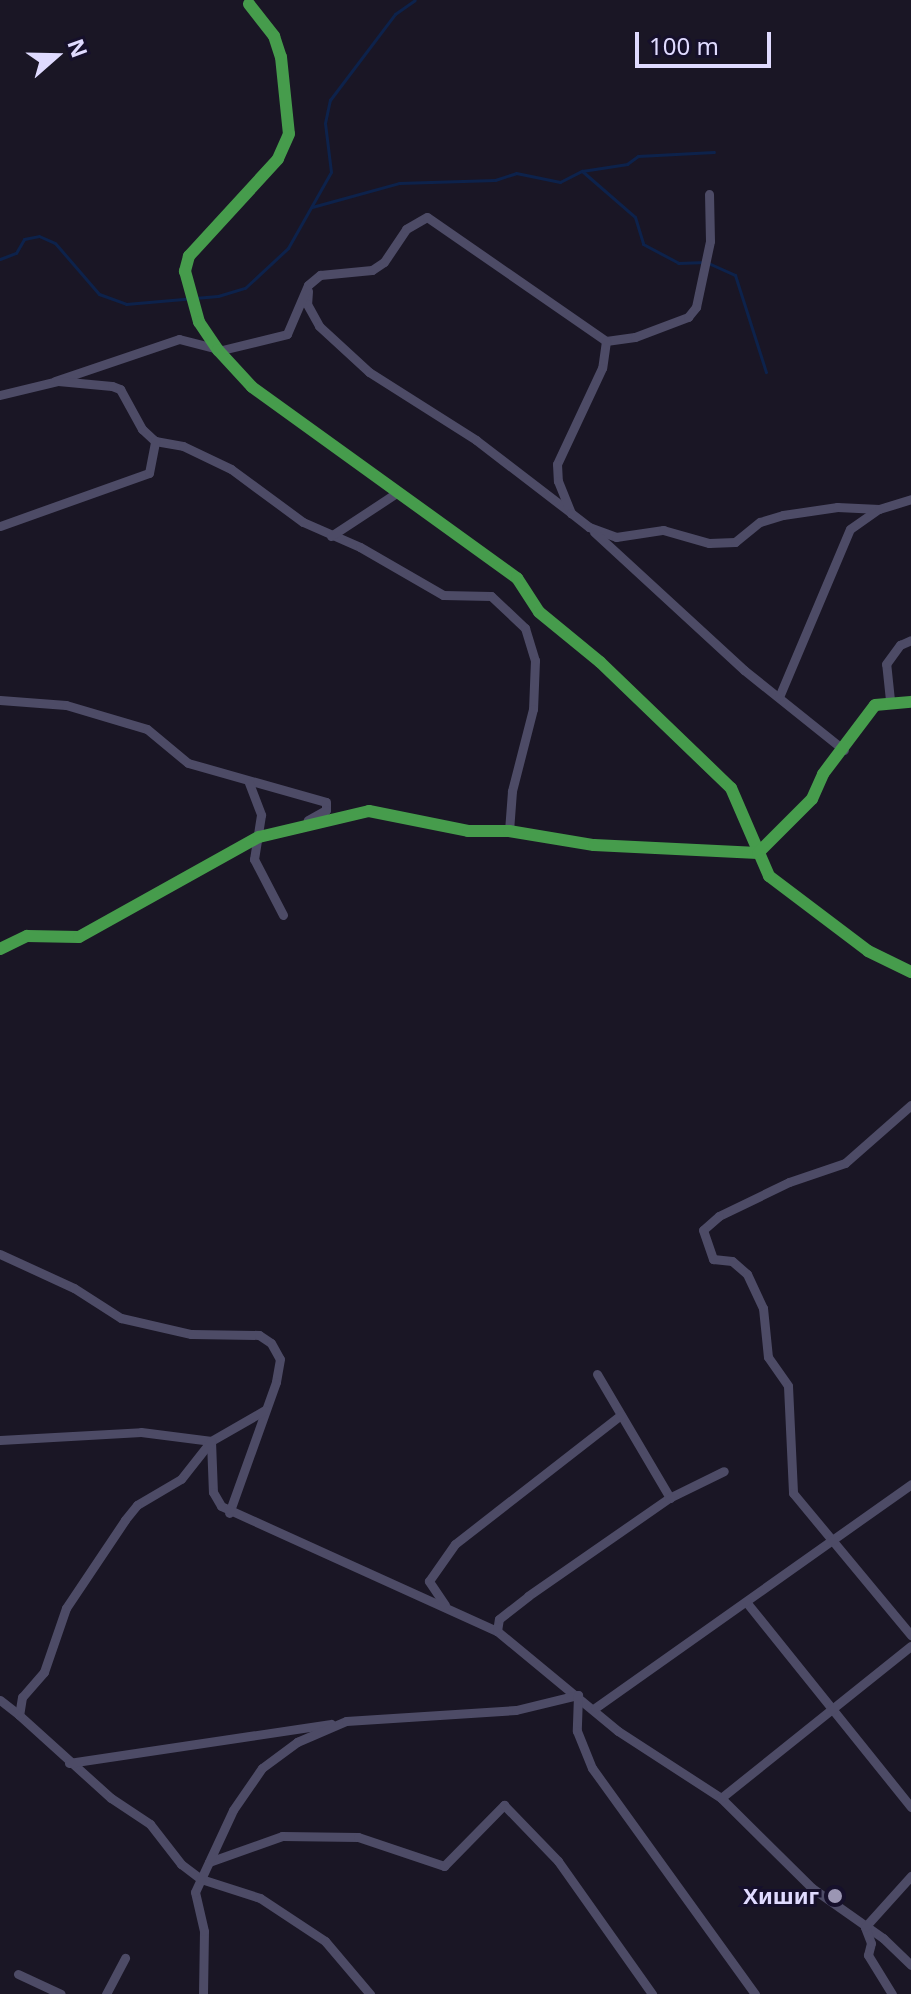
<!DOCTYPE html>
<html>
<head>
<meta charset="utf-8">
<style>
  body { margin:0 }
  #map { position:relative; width:911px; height:1994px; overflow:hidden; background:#1a1625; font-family:"Noto Sans",sans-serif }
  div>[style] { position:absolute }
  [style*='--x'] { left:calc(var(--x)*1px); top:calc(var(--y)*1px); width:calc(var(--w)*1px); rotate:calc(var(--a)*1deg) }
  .stream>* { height:3px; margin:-1.5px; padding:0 1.5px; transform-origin:1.5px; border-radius:1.5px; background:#0d224b }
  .minor>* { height:9px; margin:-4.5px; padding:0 4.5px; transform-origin:4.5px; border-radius:4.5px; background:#4d4b66 }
  .cycleway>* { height:12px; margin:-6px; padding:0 6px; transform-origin:6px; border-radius:6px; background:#469c4c }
  .dots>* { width:22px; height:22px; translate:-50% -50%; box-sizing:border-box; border:4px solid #16102b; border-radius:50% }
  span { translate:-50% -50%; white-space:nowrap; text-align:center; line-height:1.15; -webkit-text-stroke:6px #16102b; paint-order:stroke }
  .poi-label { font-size:22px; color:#e0dbff; font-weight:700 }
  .right { translate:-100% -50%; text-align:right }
  .north { position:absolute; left:16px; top:16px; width:80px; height:80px; -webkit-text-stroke:6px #16102b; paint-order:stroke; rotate:70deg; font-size:22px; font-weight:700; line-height:32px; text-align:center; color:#e0dbff }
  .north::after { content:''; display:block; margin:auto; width:28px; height:36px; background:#e0dbff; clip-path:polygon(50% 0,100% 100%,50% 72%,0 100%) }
  .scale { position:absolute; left:635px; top:32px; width:136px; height:36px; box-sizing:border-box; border:4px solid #e0dbff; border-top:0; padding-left:10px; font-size:24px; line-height:28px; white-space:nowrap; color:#e0dbff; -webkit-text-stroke:6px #16102b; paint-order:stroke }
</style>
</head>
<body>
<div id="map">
  <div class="stream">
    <i style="--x:582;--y:171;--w:70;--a:41"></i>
    <i style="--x:635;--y:217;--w:28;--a:73"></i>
    <i style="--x:643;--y:244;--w:40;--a:28"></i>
    <i style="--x:678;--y:263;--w:28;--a:-2"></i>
    <i style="--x:706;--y:262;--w:32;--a:24"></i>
    <i style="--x:735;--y:275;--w:102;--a:72.3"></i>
    <i style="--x:312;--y:207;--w:90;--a:-15.4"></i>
    <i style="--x:399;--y:183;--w:96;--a:-1.8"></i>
    <i style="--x:495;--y:180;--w:22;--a:-18"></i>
    <i style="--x:516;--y:173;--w:45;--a:11.6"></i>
    <i style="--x:560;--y:182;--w:25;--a:-27"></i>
    <i style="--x:582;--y:171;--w:46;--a:-8.8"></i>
    <i style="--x:627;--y:164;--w:14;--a:-36"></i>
    <i style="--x:638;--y:156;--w:76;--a:-3"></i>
    <i style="--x:0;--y:259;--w:17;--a:-21"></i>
    <i style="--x:16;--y:253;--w:16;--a:-60"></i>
    <i style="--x:24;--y:239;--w:15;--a:-11"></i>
    <i style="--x:39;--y:236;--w:17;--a:24"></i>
    <i style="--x:55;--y:243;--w:67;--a:49.2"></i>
    <i style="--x:99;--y:294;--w:29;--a:20"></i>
    <i style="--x:126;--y:304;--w:92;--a:-5"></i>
    <i style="--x:218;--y:296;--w:28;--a:-17"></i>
    <i style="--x:245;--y:288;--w:59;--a:-42.9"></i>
    <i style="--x:288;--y:248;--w:87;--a:-60.5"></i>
    <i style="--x:331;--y:172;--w:49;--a:-97"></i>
    <i style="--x:325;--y:123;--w:24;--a:-78"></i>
    <i style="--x:330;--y:100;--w:108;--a:-52.9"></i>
    <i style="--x:395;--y:14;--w:24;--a:-35"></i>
  </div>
  <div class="minor">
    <i style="--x:249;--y:4;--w:41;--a:52"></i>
    <i style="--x:274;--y:36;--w:22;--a:72"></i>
    <i style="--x:281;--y:57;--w:77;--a:84.1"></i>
    <i style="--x:289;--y:134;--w:27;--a:114"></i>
    <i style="--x:278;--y:159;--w:132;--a:132.5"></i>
    <i style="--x:189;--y:256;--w:16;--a:105"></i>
    <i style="--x:185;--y:271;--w:53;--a:74.6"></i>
    <i style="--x:199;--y:322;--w:34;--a:56"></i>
    <i style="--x:218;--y:350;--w:50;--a:47.4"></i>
    <i style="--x:252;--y:387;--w:327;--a:35.8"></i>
    <i style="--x:517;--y:578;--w:40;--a:57.1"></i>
    <i style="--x:539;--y:612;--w:79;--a:39.3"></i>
    <i style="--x:600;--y:662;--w:182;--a:43.9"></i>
    <i style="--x:731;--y:788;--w:96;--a:66.6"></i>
    <i style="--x:769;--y:876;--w:124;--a:37.1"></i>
    <i style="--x:868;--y:951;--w:48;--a:26"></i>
    <i style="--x:308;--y:291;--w:13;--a:94"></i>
    <i style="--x:307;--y:304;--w:25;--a:61"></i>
    <i style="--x:319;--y:326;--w:68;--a:42.6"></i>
    <i style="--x:369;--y:372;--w:127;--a:32.4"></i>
    <i style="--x:476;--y:440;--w:120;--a:37.5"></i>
    <i style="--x:606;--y:341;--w:29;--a:-8"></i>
    <i style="--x:635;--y:337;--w:57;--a:-20.7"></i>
    <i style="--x:688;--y:317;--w:13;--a:-51"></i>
    <i style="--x:696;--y:307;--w:67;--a:-78"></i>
    <i style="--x:710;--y:241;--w:47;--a:-91.2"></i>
    <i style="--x:55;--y:381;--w:131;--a:-18.7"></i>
    <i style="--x:179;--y:339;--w:44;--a:14.3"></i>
    <i style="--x:222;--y:350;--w:67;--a:-13.8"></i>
    <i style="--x:287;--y:334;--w:53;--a:-66.8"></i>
    <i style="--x:308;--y:285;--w:16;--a:-40"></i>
    <i style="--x:320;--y:275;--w:52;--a:-5.5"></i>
    <i style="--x:372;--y:270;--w:14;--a:-34"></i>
    <i style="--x:384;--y:262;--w:40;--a:-56"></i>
    <i style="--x:406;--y:229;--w:24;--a:-30"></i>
    <i style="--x:427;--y:217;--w:218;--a:34.7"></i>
    <i style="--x:606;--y:341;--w:27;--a:98"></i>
    <i style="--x:602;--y:368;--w:106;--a:115.1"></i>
    <i style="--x:557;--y:464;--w:17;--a:87"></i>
    <i style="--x:558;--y:481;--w:35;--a:68"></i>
    <i style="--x:571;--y:513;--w:23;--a:38"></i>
    <i style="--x:589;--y:527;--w:29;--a:20"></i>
    <i style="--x:616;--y:537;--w:48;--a:-8.5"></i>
    <i style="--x:663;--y:530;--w:48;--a:15.8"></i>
    <i style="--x:709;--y:543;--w:26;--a:-2"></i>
    <i style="--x:735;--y:542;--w:32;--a:-39"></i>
    <i style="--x:760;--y:522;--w:24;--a:-17"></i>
    <i style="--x:783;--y:515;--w:55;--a:-8.4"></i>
    <i style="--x:837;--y:507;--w:42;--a:2.7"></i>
    <i style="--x:0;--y:395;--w:60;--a:-13.6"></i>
    <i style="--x:58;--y:381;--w:54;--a:5.3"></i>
    <i style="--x:112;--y:386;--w:9;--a:21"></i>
    <i style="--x:120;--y:389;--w:46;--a:61.2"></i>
    <i style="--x:142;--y:429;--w:18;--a:43"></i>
    <i style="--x:155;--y:441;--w:28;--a:10"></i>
    <i style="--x:183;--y:446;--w:53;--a:25.6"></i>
    <i style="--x:231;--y:469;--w:89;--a:36.4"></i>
    <i style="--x:303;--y:522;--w:62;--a:23.7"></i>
    <i style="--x:360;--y:547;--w:96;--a:30"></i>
    <i style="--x:443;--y:595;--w:48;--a:1.2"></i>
    <i style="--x:491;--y:596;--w:47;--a:43.3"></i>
    <i style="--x:525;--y:628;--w:34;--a:73"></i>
    <i style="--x:535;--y:660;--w:49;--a:92.3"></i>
    <i style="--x:533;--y:709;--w:85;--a:104.4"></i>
    <i style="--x:512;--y:791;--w:40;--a:94.3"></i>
    <i style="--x:0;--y:526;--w:158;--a:-19.6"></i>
    <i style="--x:149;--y:473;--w:33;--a:-79"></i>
    <i style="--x:594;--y:532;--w:204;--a:42.6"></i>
    <i style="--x:744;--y:670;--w:128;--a:38.7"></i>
    <i style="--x:331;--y:536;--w:80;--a:-33.3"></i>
    <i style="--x:779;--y:697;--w:182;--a:-67.1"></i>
    <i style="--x:850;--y:529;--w:35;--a:-35"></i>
    <i style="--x:879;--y:509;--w:34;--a:-17"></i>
    <i style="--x:0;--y:700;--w:66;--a:4.3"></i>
    <i style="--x:66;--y:705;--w:84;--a:16.5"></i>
    <i style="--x:147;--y:729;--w:53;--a:39.7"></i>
    <i style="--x:188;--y:763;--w:143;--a:15.8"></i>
    <i style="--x:326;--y:802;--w:8;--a:90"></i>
    <i style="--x:326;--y:810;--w:21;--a:151"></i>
    <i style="--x:890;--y:700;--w:36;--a:-96"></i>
    <i style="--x:886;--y:664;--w:24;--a:-54"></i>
    <i style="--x:900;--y:645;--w:12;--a:-24"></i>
    <i style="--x:249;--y:783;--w:34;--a:69"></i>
    <i style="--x:261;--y:815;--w:45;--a:99"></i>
    <i style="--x:254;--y:859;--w:63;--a:62.6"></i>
    <i style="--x:0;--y:949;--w:30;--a:-26"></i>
    <i style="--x:27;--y:936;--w:52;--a:1.1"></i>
    <i style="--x:79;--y:937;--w:206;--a:-29.1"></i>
    <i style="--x:259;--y:837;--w:113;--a:-13.3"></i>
    <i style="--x:369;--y:811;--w:101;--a:11.4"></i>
    <i style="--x:468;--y:831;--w:41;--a:0"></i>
    <i style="--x:509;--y:831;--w:86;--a:9.4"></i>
    <i style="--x:594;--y:845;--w:164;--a:2.8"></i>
    <i style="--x:758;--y:853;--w:76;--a:-45"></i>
    <i style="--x:812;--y:799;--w:27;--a:-66"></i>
    <i style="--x:823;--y:774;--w:86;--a:-53"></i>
    <i style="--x:875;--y:705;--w:36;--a:-5"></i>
    <i style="--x:911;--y:1105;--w:88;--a:138.7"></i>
    <i style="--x:845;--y:1163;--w:59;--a:161.3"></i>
    <i style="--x:789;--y:1182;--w:78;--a:154.1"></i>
    <i style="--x:719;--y:1216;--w:21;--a:139"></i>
    <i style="--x:703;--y:1230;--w:31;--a:71"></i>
    <i style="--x:713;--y:1259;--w:19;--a:6"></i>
    <i style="--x:732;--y:1261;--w:20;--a:41"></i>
    <i style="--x:747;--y:1274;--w:38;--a:65"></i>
    <i style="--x:763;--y:1308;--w:49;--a:84.2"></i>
    <i style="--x:768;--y:1357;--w:35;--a:55"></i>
    <i style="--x:788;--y:1386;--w:107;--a:87.3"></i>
    <i style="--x:793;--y:1493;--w:185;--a:50.3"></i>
    <i style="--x:0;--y:1254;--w:81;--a:24.7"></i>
    <i style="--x:74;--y:1288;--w:56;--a:32.6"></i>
    <i style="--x:121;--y:1318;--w:72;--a:12.9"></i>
    <i style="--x:191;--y:1334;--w:68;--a:0.8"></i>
    <i style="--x:259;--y:1335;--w:14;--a:34"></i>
    <i style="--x:271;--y:1343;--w:18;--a:61"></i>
    <i style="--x:280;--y:1359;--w:23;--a:100"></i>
    <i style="--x:276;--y:1382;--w:139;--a:109.7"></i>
    <i style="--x:597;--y:1374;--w:144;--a:59.5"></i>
    <i style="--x:265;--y:1410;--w:62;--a:150.1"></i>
    <i style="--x:211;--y:1441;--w:51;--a:87.8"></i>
    <i style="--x:213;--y:1492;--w:16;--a:60"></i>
    <i style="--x:221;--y:1506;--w:303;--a:24.4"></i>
    <i style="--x:497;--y:1631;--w:157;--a:39.6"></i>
    <i style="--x:618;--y:1731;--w:123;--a:33"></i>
    <i style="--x:721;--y:1798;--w:128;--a:44.7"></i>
    <i style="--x:812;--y:1888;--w:87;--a:35.2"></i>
    <i style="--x:883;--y:1938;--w:39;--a:44"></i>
    <i style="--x:0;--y:1440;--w:141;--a:-3.2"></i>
    <i style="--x:141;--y:1432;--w:71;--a:7.3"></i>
    <i style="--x:211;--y:1441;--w:48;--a:128.3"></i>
    <i style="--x:181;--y:1479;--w:51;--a:149.4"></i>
    <i style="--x:137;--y:1505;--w:19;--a:129"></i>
    <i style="--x:125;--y:1520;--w:106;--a:123.8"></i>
    <i style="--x:66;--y:1608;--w:68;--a:109"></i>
    <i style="--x:44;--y:1672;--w:33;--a:131"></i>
    <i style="--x:22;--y:1697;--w:18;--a:99"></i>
    <i style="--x:19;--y:1715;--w:124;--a:42.1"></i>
    <i style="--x:111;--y:1798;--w:47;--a:33.7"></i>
    <i style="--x:150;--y:1824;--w:51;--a:52.2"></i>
    <i style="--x:181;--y:1864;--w:25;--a:37"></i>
    <i style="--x:201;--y:1879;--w:62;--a:17.9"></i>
    <i style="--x:260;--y:1898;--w:78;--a:33.5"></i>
    <i style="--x:325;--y:1941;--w:70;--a:49.7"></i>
    <i style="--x:747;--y:1603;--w:262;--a:51.2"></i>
    <i style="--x:445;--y:1605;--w:29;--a:-124"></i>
    <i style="--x:429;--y:1581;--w:45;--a:-54.9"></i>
    <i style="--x:455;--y:1544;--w:210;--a:-37.9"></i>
    <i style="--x:497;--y:1631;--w:12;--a:-81"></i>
    <i style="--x:499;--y:1619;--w:37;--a:-38"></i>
    <i style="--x:528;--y:1596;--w:172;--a:-34.8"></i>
    <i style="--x:669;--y:1498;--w:61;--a:-26.1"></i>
    <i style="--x:0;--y:1700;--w:24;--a:38"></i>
    <i style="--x:595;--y:1708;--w:387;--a:-35.3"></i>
    <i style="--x:69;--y:1763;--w:265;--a:-8.5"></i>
    <i style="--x:721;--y:1798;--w:243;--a:-38.7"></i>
    <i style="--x:209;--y:1862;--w:77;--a:-19.6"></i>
    <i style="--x:282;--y:1836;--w:76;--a:0.8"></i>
    <i style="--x:358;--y:1837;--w:91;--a:18.6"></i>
    <i style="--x:444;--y:1866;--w:86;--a:-45.5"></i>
    <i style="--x:504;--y:1805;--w:78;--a:46"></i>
    <i style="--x:558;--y:1861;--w:163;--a:54.7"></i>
    <i style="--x:18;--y:1974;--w:47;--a:24.9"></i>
    <i style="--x:106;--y:1994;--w:41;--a:-62.2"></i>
    <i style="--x:203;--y:1994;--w:63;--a:-89.1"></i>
    <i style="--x:204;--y:1931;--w:40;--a:-103"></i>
    <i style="--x:195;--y:1892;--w:90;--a:-65.1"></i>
    <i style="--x:233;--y:1810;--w:51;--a:-55.4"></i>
    <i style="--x:262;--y:1768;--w:44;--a:-36.6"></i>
    <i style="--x:297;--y:1742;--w:53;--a:-23.2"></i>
    <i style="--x:346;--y:1721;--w:170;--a:-3.7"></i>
    <i style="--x:516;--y:1710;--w:64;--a:-13.6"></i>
    <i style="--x:578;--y:1695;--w:36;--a:92"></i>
    <i style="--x:577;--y:1731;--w:40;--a:68"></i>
    <i style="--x:592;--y:1768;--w:279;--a:54.2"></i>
    <i style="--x:892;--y:1994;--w:46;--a:-121.6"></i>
    <i style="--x:868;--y:1955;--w:12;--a:-76"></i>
    <i style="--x:871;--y:1943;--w:17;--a:-111"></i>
    <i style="--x:865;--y:1927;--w:69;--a:-48"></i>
  </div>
  <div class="cycleway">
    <i style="--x:249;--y:4;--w:41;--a:52"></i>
    <i style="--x:274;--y:36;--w:22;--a:72"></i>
    <i style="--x:281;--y:57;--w:77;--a:84.1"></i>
    <i style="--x:289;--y:134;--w:27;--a:114"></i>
    <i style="--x:278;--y:159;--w:132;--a:132.5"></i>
    <i style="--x:189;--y:256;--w:16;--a:105"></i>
    <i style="--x:185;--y:271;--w:53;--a:74.6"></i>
    <i style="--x:199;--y:322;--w:34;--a:56"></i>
    <i style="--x:218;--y:350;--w:50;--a:47.4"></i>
    <i style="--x:252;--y:387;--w:327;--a:35.8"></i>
    <i style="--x:517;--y:578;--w:40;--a:57.1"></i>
    <i style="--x:539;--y:612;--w:79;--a:39.3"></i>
    <i style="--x:600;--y:662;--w:182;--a:43.9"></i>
    <i style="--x:731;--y:788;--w:96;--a:66.6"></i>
    <i style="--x:769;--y:876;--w:124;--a:37.1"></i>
    <i style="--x:868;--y:951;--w:48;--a:26"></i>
    <i style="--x:0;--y:949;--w:30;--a:-26"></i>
    <i style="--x:27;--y:936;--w:52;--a:1.1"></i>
    <i style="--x:79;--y:937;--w:206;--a:-29.1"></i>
    <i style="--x:259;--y:837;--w:113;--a:-13.3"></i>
    <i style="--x:369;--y:811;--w:101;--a:11.4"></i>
    <i style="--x:468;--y:831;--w:41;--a:0"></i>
    <i style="--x:509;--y:831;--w:86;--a:9.4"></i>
    <i style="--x:594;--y:845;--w:164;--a:2.8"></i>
    <i style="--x:758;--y:853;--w:76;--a:-45"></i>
    <i style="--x:812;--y:799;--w:27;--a:-66"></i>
    <i style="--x:823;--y:774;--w:86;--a:-53"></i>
    <i style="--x:875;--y:705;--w:36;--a:-5"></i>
  </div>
  <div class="dots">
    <i style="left:835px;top:1896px;background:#9b96b3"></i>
  </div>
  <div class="poi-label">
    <span class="right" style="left:819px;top:1896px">Хишиг</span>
  </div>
  <div class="north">N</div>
  <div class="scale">100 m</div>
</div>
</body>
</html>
